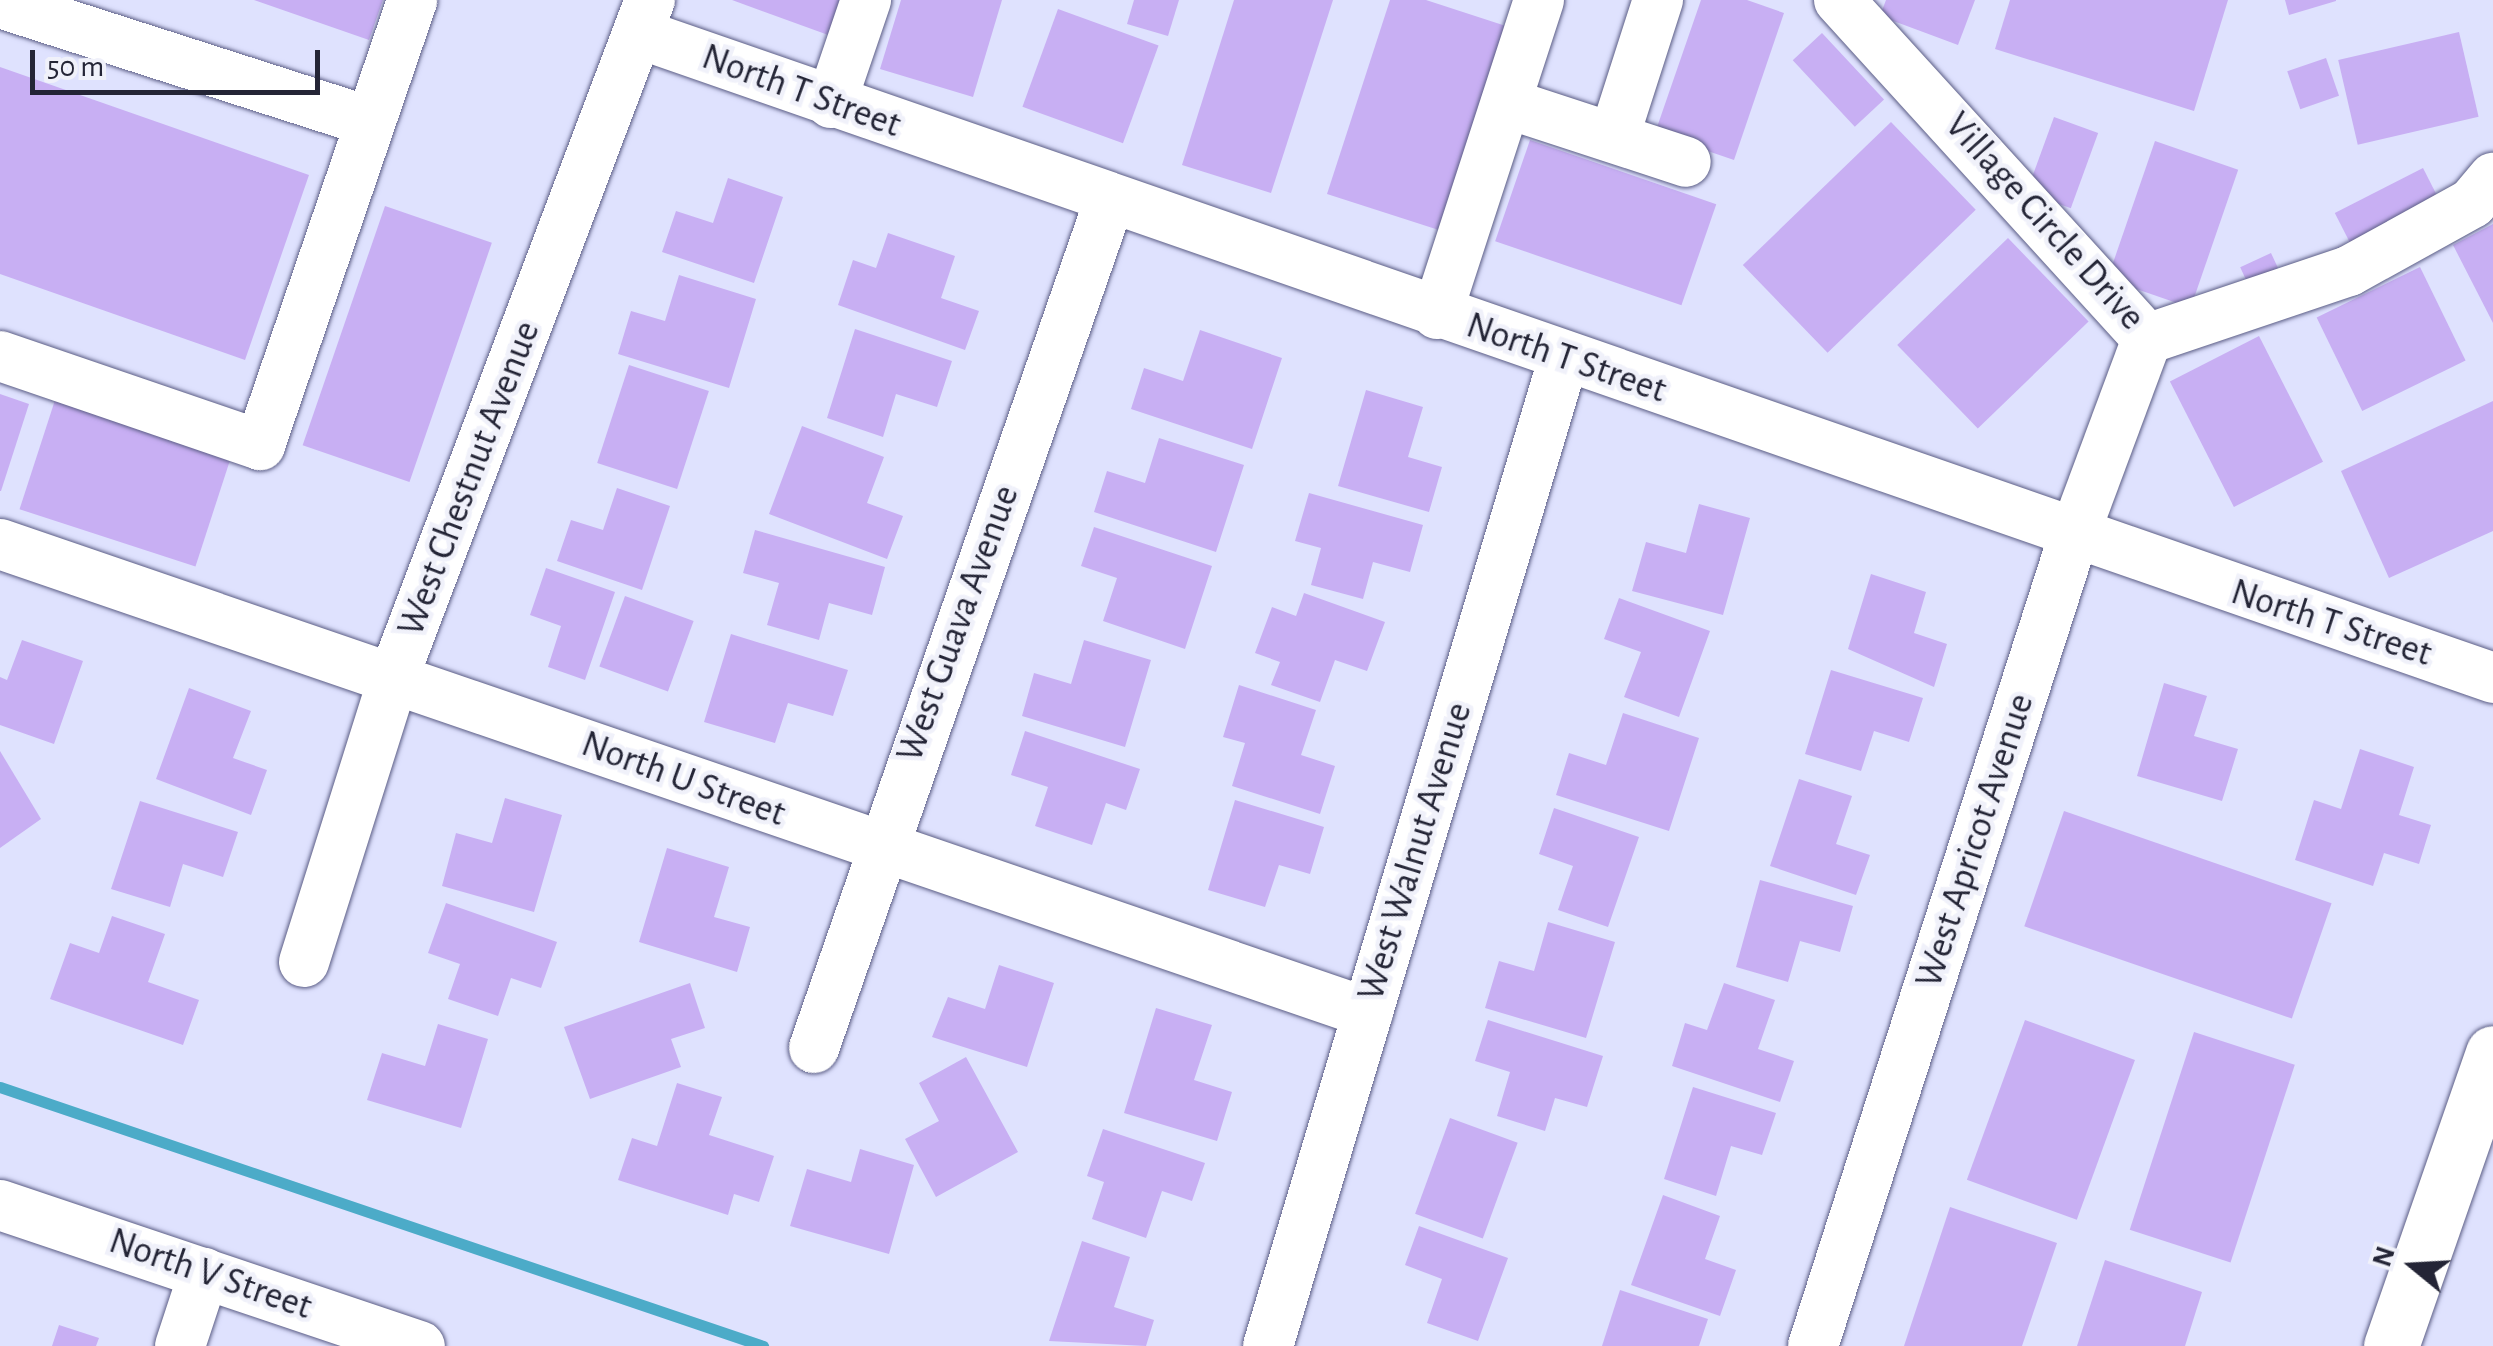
<!DOCTYPE html>
<html>
<head>
<meta charset="utf-8">
<style>
  body { margin:0 }
  #map { position:relative; width:2493px; height:1346px; overflow:hidden; background:#dfe2fe; font-family:"Alegreya Sans",sans-serif }
  div>[style] { position:absolute }
  [style*='--x'] { left:calc(var(--x)*1px); top:calc(var(--y)*1px); width:calc(var(--w)*1px); rotate:calc(var(--a)*1deg) }
  .stream>* { height:11px; margin:-5.5px; padding:0 5.5px; transform-origin:5.5px; border-radius:5.5px; background:#4cabc8 }
  .building>* { inset:0; background:#c8aff3; transform-origin:0 0 }
  .roads { filter:drop-shadow(0 0 2px #5b5d85) drop-shadow(0 0 2px #5b5d85) }
  .minor>* { height:50px; margin:-25px; padding:0 25px; transform-origin:25px; border-radius:25px; background:#fff }
  .major>* { height:55px; margin:-27.5px; padding:0 27.5px; transform-origin:27.5px; border-radius:27.5px; background:#fff }
  span { translate:-50% -50%; white-space:nowrap; text-align:center; line-height:1.15; -webkit-text-stroke:9px #f0f1fa; paint-order:stroke }
  .street-label { font-size:38px; color:#242536 }
  .north { position:absolute; left:2363px; top:1216px; width:100px; height:100px; -webkit-text-stroke:8px #f0f1fa; paint-order:stroke; rotate:288deg; font-size:28px; font-weight:700; line-height:40px; text-align:center; color:#242536 }
  .north::after { content:''; display:block; margin:auto; width:35px; height:45px; background:#242536; clip-path:polygon(50% 0,100% 100%,50% 72%,0 100%) }
  .scale { position:absolute; left:30px; top:50px; width:290px; height:45px; box-sizing:border-box; border:5px solid #242536; border-top:0; padding-left:12px; font-size:30px; line-height:35px; white-space:nowrap; color:#242536; -webkit-text-stroke:8px #f0f1fa; paint-order:stroke }
</style>
</head>
<body>
<div id="map">
  <div class="stream">
    <i style="--x:0;--y:1087;--w:806;--a:18.75"></i>
  </div>
  <div class="building">
    <i style="clip-path:polygon(254px 0,383px 0,369px 40px)"></i>
    <i style="clip-path:polygon(732px 0,844px 0,831px 36px)"></i>
    <i style="clip-path:polygon(901px 0,1002px 0,973px 97px,880px 69px)"></i>
    <i style="clip-path:polygon(1134px 0,1179px 0,1168px 36px,1127px 24px)"></i>
    <i style="clip-path:polygon(1234px 0,1333px 0,1271px 193px,1182px 165px)"></i>
    <i style="clip-path:polygon(1390px 0,1426px 0,1512px 28px,1445px 232px,1327px 194px)"></i>
    <i style="clip-path:polygon(1701px 0,1747px 0,1784px 13px,1734px 160px,1655px 133px)"></i>
    <i style="clip-path:polygon(1886px 0,1975px 0,1958px 45px,1880px 16px)"></i>
    <i style="clip-path:polygon(2010px 0,2228px 0,2194px 111px,1995px 49px)"></i>
    <i style="clip-path:polygon(2285px 0,2336px 0,2336px 1px,2289px 15px)"></i>
    <i style="left:1058px;top:9px;width:107px;height:104px;rotate:20deg"></i>
    <i style="left:2459px;top:32px;width:87px;height:124px;rotate:77deg"></i>
    <i style="left:1822px;top:33px;width:91px;height:40px;rotate:47deg"></i>
    <i style="left:2326px;top:58px;width:40px;height:41px;rotate:71deg"></i>
    <i style="clip-path:polygon(0 67px,309px 175px,245px 360px,0 274px)"></i>
    <i style="left:2054px;top:117px;width:47px;height:80px;rotate:20deg"></i>
    <i style="left:1891px;top:122px;width:122px;height:206px;rotate:46deg"></i>
    <i style="left:1530px;top:140px;width:197px;height:107px;rotate:19deg"></i>
    <i style="left:2155px;top:141px;width:88px;height:146px;rotate:19deg"></i>
    <i style="left:2423px;top:168px;width:47px;height:99px;rotate:63deg"></i>
    <i style="clip-path:polygon(728px 178px,783px 197px,754px 283px,662px 252px,676px 211px,713px 223px)"></i>
    <i style="left:385px;top:206px;width:113px;height:253px;rotate:19deg"></i>
    <i style="clip-path:polygon(2493px 224px,2493px 323px,2453px 245px)"></i>
    <i style="clip-path:polygon(888px 233px,955px 256px,941px 298px,979px 311px,965px 350px,838px 305px,853px 260px,876px 268px)"></i>
    <i style="left:2008px;top:238px;width:116px;height:154px;rotate:46deg"></i>
    <i style="left:2271px;top:253px;width:38px;height:34px;rotate:65deg"></i>
    <i style="left:2420px;top:267px;width:104px;height:115px;rotate:64deg"></i>
    <i style="clip-path:polygon(679px 275px,756px 299px,729px 388px,618px 354px,631px 311px,665px 321px)"></i>
    <i style="clip-path:polygon(855px 329px,952px 361px,937px 407px,896px 394px,883px 437px,827px 418px)"></i>
    <i style="clip-path:polygon(1200px 330px,1282px 358px,1252px 449px,1131px 409px,1144px 368px,1183px 381px)"></i>
    <i style="left:2259px;top:336px;width:141px;height:100px;rotate:63deg"></i>
    <i style="left:629px;top:365px;width:84px;height:103px;rotate:18deg"></i>
    <i style="clip-path:polygon(1366px 390px,1423px 407px,1408px 457px,1442px 467px,1429px 512px,1338px 486px)"></i>
    <i style="clip-path:polygon(0 394px,29px 404px,1px 491px,0 491px)"></i>
    <i style="left:56px;top:397px;width:185px;height:118px;rotate:18deg"></i>
    <i style="clip-path:polygon(2493px 401px,2493px 531px,2389px 578px,2341px 471px)"></i>
    <i style="clip-path:polygon(802px 426px,884px 457px,867px 503px,903px 516px,887px 559px,769px 514px)"></i>
    <i style="clip-path:polygon(1159px 438px,1244px 465px,1216px 552px,1094px 512px,1107px 471px,1145px 483px)"></i>
    <i style="clip-path:polygon(617px 488px,670px 506px,642px 590px,557px 561px,571px 520px,603px 530px)"></i>
    <i style="clip-path:polygon(1309px 493px,1423px 525px,1410px 572px,1373px 562px,1363px 599px,1311px 585px,1321px 548px,1295px 541px)"></i>
    <i style="clip-path:polygon(1699px 504px,1750px 518px,1723px 615px,1632px 591px,1646px 542px,1686px 553px)"></i>
    <i style="clip-path:polygon(1094px 527px,1212px 566px,1185px 649px,1103px 621px,1117px 578px,1081px 566px)"></i>
    <i style="clip-path:polygon(755px 530px,885px 567px,872px 615px,829px 603px,819px 640px,767px 625px,779px 583px,743px 573px)"></i>
    <i style="clip-path:polygon(546px 568px,615px 592px,585px 680px,548px 667px,561px 626px,530px 615px)"></i>
    <i style="clip-path:polygon(1871px 574px,1926px 592px,1914px 633px,1947px 644px,1934px 687px,1848px 649px)"></i>
    <i style="clip-path:polygon(1304px 593px,1385px 622px,1367px 671px,1335px 660px,1320px 702px,1271px 685px,1280px 662px,1255px 653px,1272px 607px,1296px 616px)"></i>
    <i style="left:625px;top:596px;width:73px;height:75px;rotate:20deg"></i>
    <i style="clip-path:polygon(1619px 598px,1710px 631px,1679px 717px,1624px 697px,1641px 652px,1604px 639px)"></i>
    <i style="clip-path:polygon(731px 634px,848px 670px,833px 716px,788px 703px,775px 743px,704px 722px)"></i>
    <i style="clip-path:polygon(22px 640px,83px 661px,54px 744px,0 725px,0 677px,7px 680px)"></i>
    <i style="clip-path:polygon(1084px 640px,1151px 660px,1125px 747px,1022px 716px,1034px 673px,1071px 684px)"></i>
    <i style="clip-path:polygon(1831px 670px,1923px 698px,1909px 742px,1874px 731px,1861px 771px,1805px 754px)"></i>
    <i style="clip-path:polygon(2164px 683px,2207px 696px,2194px 736px,2238px 749px,2222px 801px,2137px 776px)"></i>
    <i style="clip-path:polygon(1239px 685px,1316px 710px,1301px 755px,1335px 766px,1320px 814px,1232px 786px,1245px 743px,1223px 737px)"></i>
    <i style="clip-path:polygon(189px 688px,251px 711px,233px 758px,267px 770px,251px 815px,156px 779px)"></i>
    <i style="clip-path:polygon(1623px 713px,1699px 738px,1669px 831px,1556px 795px,1569px 753px,1606px 765px)"></i>
    <i style="clip-path:polygon(1025px 731px,1140px 769px,1126px 810px,1106px 803px,1092px 845px,1035px 826px,1048px 787px,1011px 775px)"></i>
    <i style="clip-path:polygon(2360px 749px,2414px 767px,2399px 815px,2431px 825px,2419px 864px,2384px 853px,2373px 886px,2295px 860px,2314px 800px,2341px 809px)"></i>
    <i style="clip-path:polygon(0 751px,41px 819px,0 848px)"></i>
    <i style="clip-path:polygon(1799px 779px,1852px 796px,1836px 844px,1870px 855px,1856px 895px,1770px 866px)"></i>
    <i style="clip-path:polygon(505px 798px,562px 815px,534px 912px,442px 886px,456px 833px,492px 843px)"></i>
    <i style="clip-path:polygon(1235px 800px,1324px 827px,1310px 874px,1279px 865px,1265px 907px,1208px 890px)"></i>
    <i style="clip-path:polygon(140px 801px,238px 832px,223px 877px,183px 864px,170px 907px,111px 889px)"></i>
    <i style="clip-path:polygon(1554px 808px,1639px 837px,1608px 927px,1558px 910px,1573px 866px,1539px 854px)"></i>
    <i style="left:2064px;top:811px;width:283px;height:122px;rotate:19deg"></i>
    <i style="clip-path:polygon(667px 848px,729px 867px,714px 917px,750px 927px,737px 972px,639px 942px)"></i>
    <i style="clip-path:polygon(1760px 880px,1853px 906px,1840px 952px,1800px 941px,1788px 982px,1736px 967px)"></i>
    <i style="clip-path:polygon(446px 903px,557px 942px,541px 988px,511px 978px,498px 1016px,448px 999px,460px 964px,428px 953px)"></i>
    <i style="clip-path:polygon(112px 916px,165px 934px,148px 982px,199px 1000px,183px 1045px,50px 999px,70px 943px,99px 953px)"></i>
    <i style="clip-path:polygon(1548px 922px,1615px 942px,1586px 1038px,1485px 1008px,1499px 961px,1534px 971px)"></i>
    <i style="clip-path:polygon(999px 965px,1054px 983px,1027px 1067px,932px 1037px,948px 997px,985px 1009px)"></i>
    <i style="clip-path:polygon(690px 983px,705px 1028px,671px 1039px,681px 1067px,590px 1099px,564px 1027px)"></i>
    <i style="clip-path:polygon(1724px 983px,1775px 1000px,1758px 1049px,1794px 1061px,1780px 1102px,1672px 1066px,1685px 1023px,1707px 1030px)"></i>
    <i style="clip-path:polygon(1156px 1008px,1212px 1025px,1194px 1080px,1232px 1092px,1217px 1141px,1124px 1113px)"></i>
    <i style="clip-path:polygon(1488px 1020px,1603px 1056px,1587px 1107px,1555px 1098px,1545px 1131px,1497px 1116px,1510px 1072px,1475px 1061px)"></i>
    <i style="left:2025px;top:1020px;width:117px;height:170px;rotate:20deg"></i>
    <i style="clip-path:polygon(438px 1024px,488px 1039px,461px 1128px,367px 1100px,382px 1053px,425px 1066px)"></i>
    <i style="left:2194px;top:1032px;width:106px;height:208px;rotate:18deg"></i>
    <i style="clip-path:polygon(966px 1057px,1018px 1152px,936px 1197px,905px 1139px,939px 1121px,919px 1083px)"></i>
    <i style="clip-path:polygon(677px 1083px,722px 1097px,709px 1135px,774px 1156px,759px 1202px,734px 1194px,728px 1215px,618px 1180px,632px 1138px,657px 1146px)"></i>
    <i style="clip-path:polygon(1693px 1087px,1776px 1113px,1762px 1155px,1731px 1146px,1716px 1196px,1664px 1179px)"></i>
    <i style="left:1450px;top:1118px;width:72px;height:102px;rotate:20deg"></i>
    <i style="clip-path:polygon(1103px 1129px,1205px 1163px,1192px 1201px,1162px 1191px,1146px 1238px,1092px 1219px,1104px 1182px,1087px 1176px)"></i>
    <i style="clip-path:polygon(860px 1149px,914px 1165px,889px 1254px,790px 1226px,807px 1169px,851px 1182px)"></i>
    <i style="clip-path:polygon(1663px 1195px,1720px 1216px,1705px 1259px,1736px 1270px,1720px 1316px,1631px 1285px)"></i>
    <i style="clip-path:polygon(1950px 1207px,2057px 1243px,2022px 1346px,1904px 1346px)"></i>
    <i style="clip-path:polygon(1419px 1226px,1508px 1258px,1478px 1341px,1427px 1323px,1442px 1279px,1405px 1265px)"></i>
    <i style="clip-path:polygon(1082px 1241px,1130px 1257px,1114px 1307px,1154px 1320px,1146px 1346px,1049px 1341px)"></i>
    <i style="clip-path:polygon(2105px 1260px,2202px 1292px,2185px 1346px,2077px 1346px)"></i>
    <i style="clip-path:polygon(1620px 1290px,1708px 1319px,1699px 1346px,1602px 1346px)"></i>
    <i style="clip-path:polygon(59px 1325px,99px 1338px,96px 1346px,52px 1346px)"></i>
  </div>
  <div class="roads">
    <div class="minor">
      <i style="--x:1839;--y:0;--w:458;--a:47.7"></i>
      <i style="--x:0;--y:3;--w:389;--a:17.8"></i>
      <i style="--x:640;--y:34;--w:1962;--a:19.16"></i>
      <i style="--x:831;--y:103;--w:109;--a:-71.2"></i>
      <i style="--x:1506;--y:103;--w:189;--a:18.1"></i>
      <i style="--x:1614;--y:137;--w:144;--a:-72.2"></i>
      <i style="--x:1437;--y:314;--w:330;--a:-72"></i>
      <i style="--x:2147;--y:339;--w:213;--a:-18.6"></i>
      <i style="--x:2349;--y:271;--w:141;--a:-28.9"></i>
      <i style="--x:2472;--y:203;--w:33;--a:-50"></i>
      <i style="--x:0;--y:356;--w:275;--a:18.9"></i>
      <i style="--x:260;--y:445;--w:470;--a:-71.1"></i>
      <i style="--x:0;--y:544;--w:1446;--a:18.92"></i>
      <i style="--x:304;--y:962;--w:300;--a:-72.5"></i>
      <i style="--x:394;--y:676;--w:723;--a:-69.26"></i>
      <i style="--x:814;--y:1048;--w:896;--a:-70.78"></i>
      <i style="--x:0;--y:1205;--w:443;--a:18.6"></i>
      <i style="--x:180;--y:1346;--w:77;--a:-71.8"></i>
      <i style="--x:1268;--y:1346;--w:1032;--a:-73.34"></i>
      <i style="--x:1813;--y:1346;--w:849;--a:-72.16"></i>
      <i style="--x:2073;--y:538;--w:212;--a:-69.6"></i>
    </div>
    <div class="major">
      <i style="--x:2391;--y:1346;--w:310;--a:-70.8"></i>
    </div>
  </div>
  <div class="street-label">
    <span style="left:801px;top:92px;rotate:20deg">North T Street</span>
    <span style="left:2044px;top:222px;rotate:48deg">Village Circle Drive</span>
    <span style="left:1566px;top:359px;rotate:19deg">North T Street</span>
    <span style="left:470px;top:479px;rotate:-69deg">West Chestnut Avenue</span>
    <span style="left:959px;top:624px;rotate:-70deg">West Guava Avenue</span>
    <span style="left:2331px;top:624px;rotate:18deg">North T Street</span>
    <span style="left:683px;top:780px;rotate:20deg">North U Street</span>
    <span style="left:1976px;top:841px;rotate:-72deg">West Apricot Avenue</span>
    <span style="left:1416px;top:852px;rotate:-73deg">West Walnut Avenue</span>
    <span style="left:210px;top:1275px;rotate:19deg">North V Street</span>
  </div>
  <div class="north">N</div>
  <div class="scale">50 m</div>
</div>
</body>
</html>
